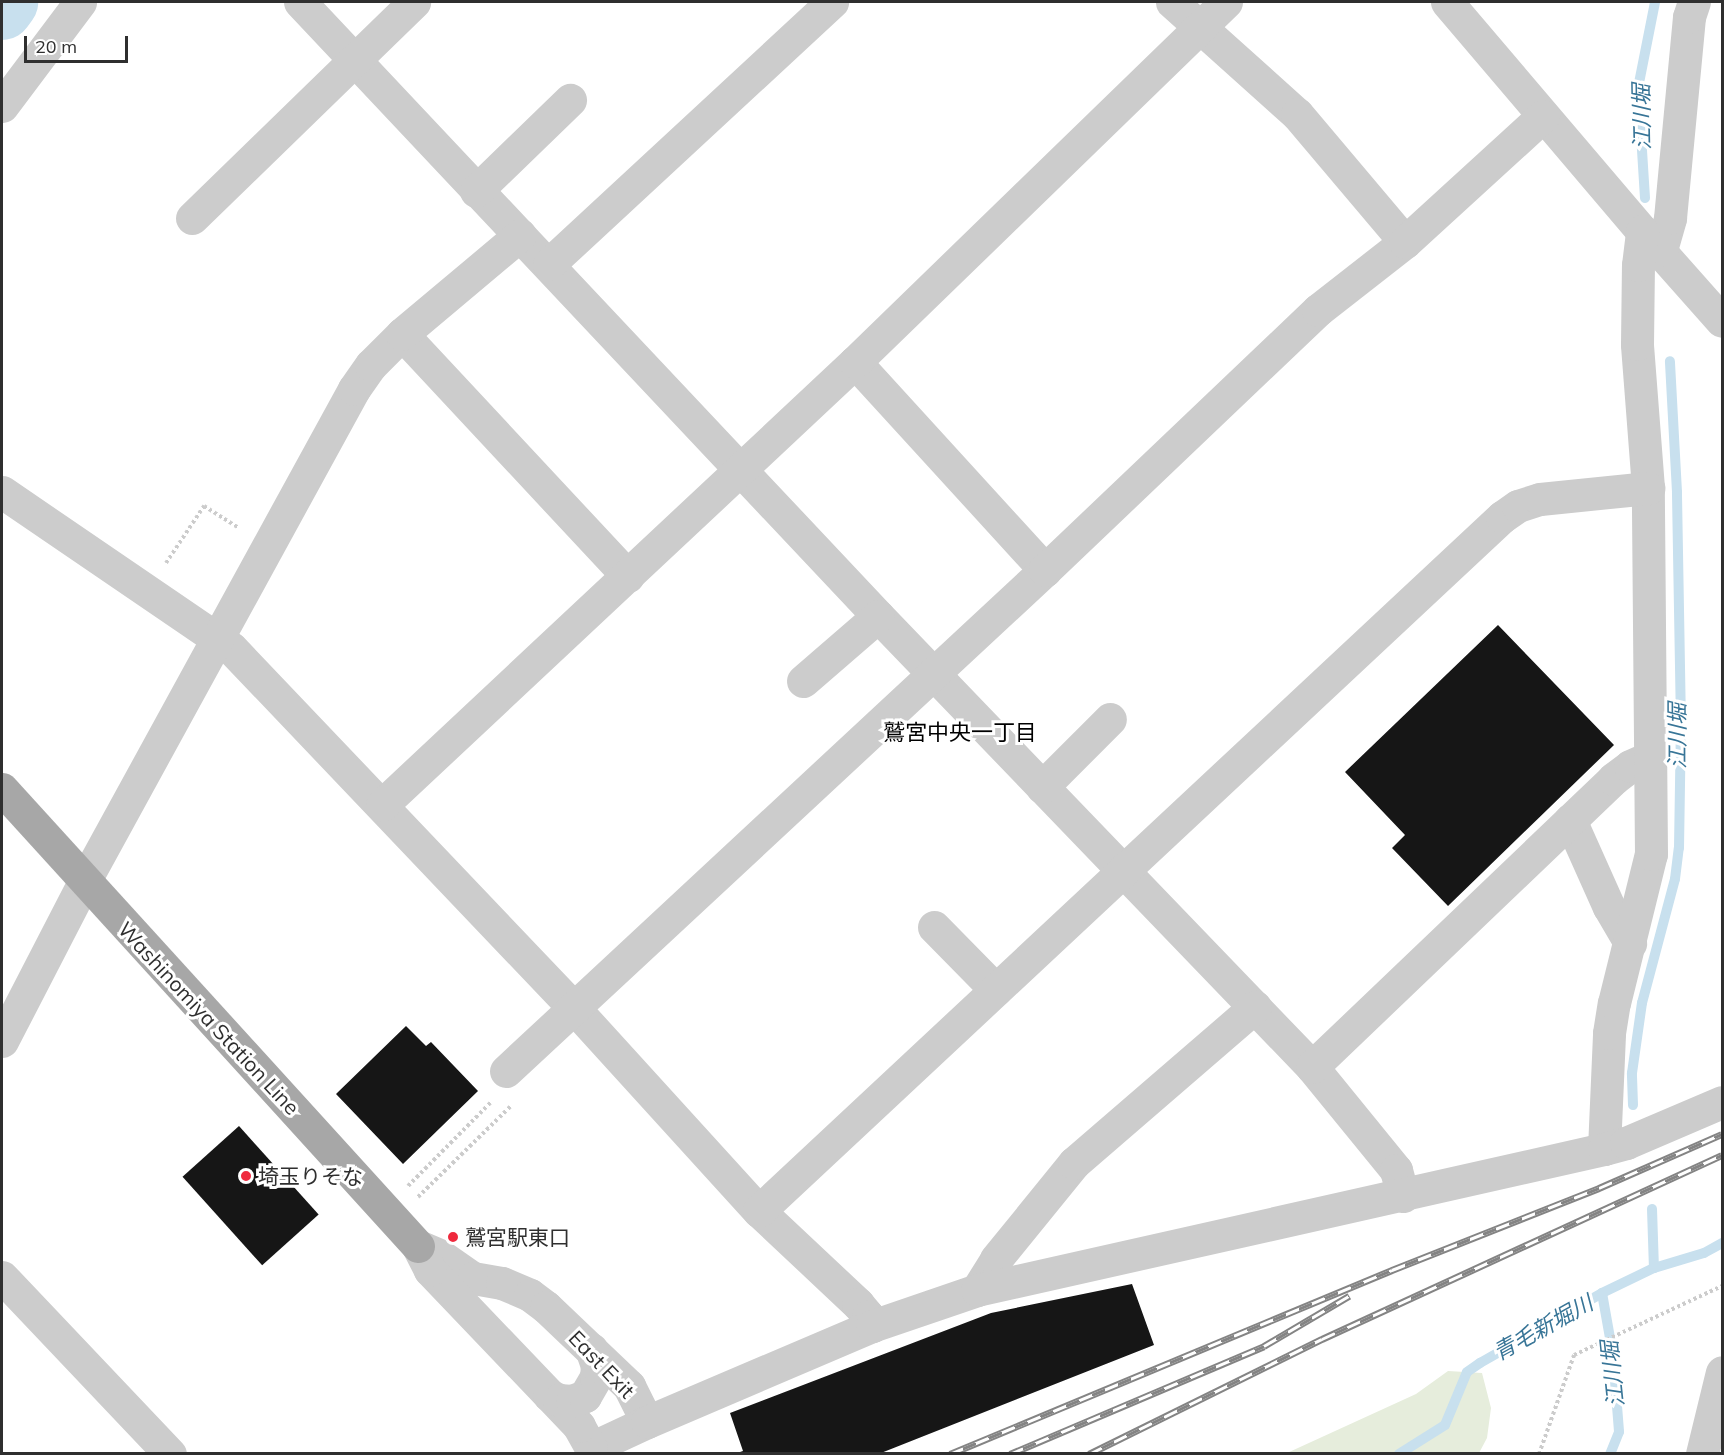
<!DOCTYPE html>
<html>
<head>
<meta charset="utf-8">
<style>
  body { margin:0 }
  #map { position:relative; width:1724px; height:1455px; overflow:hidden; background:#fff; font-family:Mulish,"Noto Sans JP",sans-serif }
  div>[style] { position:absolute }
  [style*='--x'] { left:calc(var(--x)*1px); top:calc(var(--y)*1px); width:calc(var(--w)*1px); rotate:calc(var(--a)*1deg) }
  .green>* { inset:0; background:#e6eddc }
  .stream>* { height:10px; margin:-5px; padding:0 5px; transform-origin:5px; border-radius:5px; background:#c8e0ee }
  .river>* { height:62px; margin:-31px; padding:0 31px; transform-origin:31px; border-radius:31px; background:#c8e0ee }
  .building>* { inset:0; background:#161616; transform-origin:0 0 }
  .path>* { height:4px; margin-top:-2px; transform-origin:0; background:repeating-linear-gradient(90deg,#ccc 0 3px,transparent 0 6px) }
  .minor>* { height:33px; margin:-16.5px; padding:0 16.5px; transform-origin:16.5px; border-radius:16.5px; background:#ccc }
  .major>* { height:33px; margin:-16.5px; padding:0 16.5px; transform-origin:16.5px; border-radius:16.5px; background:#a7a7a7 }
  .rail>* { height:7px; margin-top:-3.5px; transform-origin:0; background:repeating-linear-gradient(90deg,#fff 0 14px,#848484 0 28px); box-sizing:border-box; border-block:2px solid #848484 }
  .dots>* { width:16px; height:16px; translate:-50% -50%; box-sizing:border-box; border:3px solid #fff; border-radius:50% }
  span { translate:-50% -50%; white-space:nowrap; text-align:center; line-height:1.15; -webkit-text-stroke:6px #fff; paint-order:stroke }
  .street-label { font-size:21px; color:#2f2f2f }
  .poi-label { font-size:21px; color:#2f2f2f }
  .left { translate:0 -50%; text-align:left }
  .water-label { font-size:22px; color:#387597; font-style:italic }
  .neighbourhood-label { font-size:22px; color:#000 }
  .frame { position:absolute; inset:0; border:3px solid #2f2f2f; pointer-events:none }
  .scale { position:absolute; left:24px; top:36px; width:104px; height:27px; box-sizing:border-box; border:3px solid #2f2f2f; border-top:0; padding-left:8px; font-size:18px; line-height:21px; white-space:nowrap; color:#2f2f2f; -webkit-text-stroke:4px #fff; paint-order:stroke }
</style>
</head>
<body>
<div id="map">
  <div class="green">
    <i style="clip-path:polygon(1448px 1371px,1482px 1373px,1491px 1408px,1487px 1438px,1479px 1453px,1287px 1453px,1416px 1394px)"></i>
  </div>
  <div class="stream">
    <i style="--x:1645;--y:198;--w:110;--a:-93.6"></i>
    <i style="--x:1638;--y:88;--w:88;--a:-78.8"></i>
    <i style="--x:1633;--y:1105;--w:32;--a:-92"></i>
    <i style="--x:1632;--y:1073;--w:71;--a:-81.9"></i>
    <i style="--x:1642;--y:1003;--w:128;--a:-75.1"></i>
    <i style="--x:1675;--y:879;--w:31;--a:-83"></i>
    <i style="--x:1679;--y:848;--w:124;--a:-89.1"></i>
    <i style="--x:1681;--y:724;--w:232;--a:-91"></i>
    <i style="--x:1677;--y:492;--w:131;--a:-93.1"></i>
    <i style="--x:1652;--y:1209;--w:59;--a:88.1"></i>
    <i style="--x:1602;--y:1293;--w:63;--a:79.9"></i>
    <i style="--x:1613;--y:1355;--w:77;--a:85.5"></i>
    <i style="--x:1619;--y:1432;--w:24;--a:112"></i>
    <i style="--x:1399;--y:1454;--w:54;--a:-32.2"></i>
    <i style="--x:1445;--y:1425;--w:57;--a:-67.5"></i>
    <i style="--x:1467;--y:1372;--w:16;--a:-35"></i>
    <i style="--x:1480;--y:1363;--w:141;--a:-29.8"></i>
    <i style="--x:1602;--y:1293;--w:58;--a:-25.7"></i>
    <i style="--x:1654;--y:1268;--w:52;--a:-16.7"></i>
    <i style="--x:1704;--y:1253;--w:21;--a:-29"></i>
  </div>
  <div class="river">
    <i style="--x:2;--y:9;--w:9;--a:-54"></i>
  </div>
  <div class="building">
    <i style="clip-path:polygon(1498px 625px,1614px 745px,1448px 906px,1392px 848px,1405px 835px,1345px 772px)"></i>
    <i style="clip-path:polygon(406px 1026px,426px 1046px,431px 1042px,478px 1091px,403px 1164px,336px 1094px)"></i>
    <i style="left:239px;top:1126px;width:119px;height:76px;rotate:48deg"></i>
    <i style="clip-path:polygon(1132px 1284px,1154px 1345px,881px 1453px,737px 1453px,743px 1451px,730px 1413px,991px 1313px)"></i>
  </div>
  <div class="path">
    <i style="--x:166;--y:563;--w:69;--a:-56.3"></i>
    <i style="--x:204;--y:506;--w:41;--a:32.2"></i>
    <i style="--x:408;--y:1186;--w:118;--a:-45.3"></i>
    <i style="--x:418;--y:1197;--w:130;--a:-44.4"></i>
    <i style="--x:1539;--y:1454;--w:105;--a:-70.5"></i>
    <i style="--x:1574;--y:1355;--w:163;--a:-25"></i>
  </div>
  <div class="minor">
    <i style="--x:300;--y:2;--w:843;--a:46.73"></i>
    <i style="--x:878;--y:616;--w:626;--a:46.1"></i>
    <i style="--x:1312;--y:1067;--w:133;--a:50.8"></i>
    <i style="--x:1396;--y:1170;--w:27;--a:75"></i>
    <i style="--x:1172;--y:2;--w:168;--a:41.9"></i>
    <i style="--x:1297;--y:114;--w:167;--a:49.8"></i>
    <i style="--x:1447;--y:2;--w:301;--a:49.6"></i>
    <i style="--x:1642;--y:231;--w:120;--a:48.4"></i>
    <i style="--x:2;--y:106;--w:130;--a:-53.1"></i>
    <i style="--x:476;--y:191;--w:131;--a:-44.1"></i>
    <i style="--x:192;--y:218;--w:310;--a:-44.2"></i>
    <i style="--x:1661;--y:250;--w:33;--a:-74"></i>
    <i style="--x:1670;--y:218;--w:202;--a:-84.6"></i>
    <i style="--x:1689;--y:17;--w:16;--a:-72"></i>
    <i style="--x:549;--y:264;--w:386;--a:-42.8"></i>
    <i style="--x:402;--y:334;--w:331;--a:47"></i>
    <i style="--x:855;--y:362;--w:282;--a:47.6"></i>
    <i style="--x:2;--y:492;--w:277;--a:34.3"></i>
    <i style="--x:231;--y:648;--w:497;--a:46.4"></i>
    <i style="--x:574;--y:1008;--w:275;--a:47.7"></i>
    <i style="--x:759;--y:1211;--w:136;--a:43.2"></i>
    <i style="--x:858;--y:1304;--w:16;--a:50"></i>
    <i style="--x:868;--y:1316;--w:11;--a:68"></i>
    <i style="--x:803;--y:681;--w:99;--a:-40.9"></i>
    <i style="--x:1042;--y:787;--w:96;--a:-45"></i>
    <i style="--x:382;--y:805;--w:648;--a:-43.12"></i>
    <i style="--x:855;--y:362;--w:517;--a:-44.14"></i>
    <i style="--x:1570;--y:820;--w:95;--a:65.9"></i>
    <i style="--x:1609;--y:907;--w:42;--a:59.7"></i>
    <i style="--x:934;--y:927;--w:88;--a:45.5"></i>
    <i style="--x:2;--y:1041;--w:179;--a:-62.7"></i>
    <i style="--x:84;--y:882;--w:562;--a:-61.29"></i>
    <i style="--x:354;--y:389;--w:29;--a:-55"></i>
    <i style="--x:371;--y:365;--w:44;--a:-45"></i>
    <i style="--x:402;--y:334;--w:154;--a:-40"></i>
    <i style="--x:1312;--y:1067;--w:417;--a:-43.7"></i>
    <i style="--x:1613;--y:779;--w:21;--a:-37"></i>
    <i style="--x:1630;--y:766;--w:24;--a:-24"></i>
    <i style="--x:506;--y:1071;--w:736;--a:-42.91"></i>
    <i style="--x:1045;--y:570;--w:377;--a:-43.6"></i>
    <i style="--x:1318;--y:310;--w:110;--a:-38"></i>
    <i style="--x:1405;--y:242;--w:187;--a:-42.4"></i>
    <i style="--x:1604;--y:1149;--w:116;--a:-87.5"></i>
    <i style="--x:1609;--y:1033;--w:30;--a:-81"></i>
    <i style="--x:1614;--y:1003;--w:154;--a:-76.1"></i>
    <i style="--x:1651;--y:854;--w:366;--a:-90.5"></i>
    <i style="--x:1648;--y:488;--w:144;--a:-94.4"></i>
    <i style="--x:1637;--y:344;--w:79;--a:-89.3"></i>
    <i style="--x:1638;--y:265;--w:34;--a:-83"></i>
    <i style="--x:759;--y:1211;--w:1017;--a:-43.05"></i>
    <i style="--x:1502;--y:517;--w:19;--a:-35"></i>
    <i style="--x:1518;--y:506;--w:23;--a:-18"></i>
    <i style="--x:1540;--y:499;--w:109;--a:-5.8"></i>
    <i style="--x:418;--y:1246;--w:25;--a:23"></i>
    <i style="--x:441;--y:1256;--w:39;--a:35"></i>
    <i style="--x:473;--y:1278;--w:29;--a:10"></i>
    <i style="--x:502;--y:1283;--w:30;--a:23"></i>
    <i style="--x:530;--y:1295;--w:20;--a:37"></i>
    <i style="--x:546;--y:1307;--w:115;--a:43.6"></i>
    <i style="--x:629;--y:1386;--w:40;--a:63.4"></i>
    <i style="--x:647;--y:1422;--w:62;--a:155.1"></i>
    <i style="--x:591;--y:1448;--w:25;--a:-119"></i>
    <i style="--x:579;--y:1426;--w:216;--a:-133.7"></i>
    <i style="--x:430;--y:1270;--w:27;--a:-117"></i>
    <i style="--x:2;--y:1277;--w:244;--a:46.5"></i>
    <i style="--x:977;--y:1290;--w:36;--a:-58"></i>
    <i style="--x:996;--y:1259;--w:124;--a:-50.9"></i>
    <i style="--x:1074;--y:1163;--w:239;--a:-40.8"></i>
    <i style="--x:549;--y:1395;--w:11;--a:27"></i>
    <i style="--x:559;--y:1400;--w:13;--a:4"></i>
    <i style="--x:572;--y:1401;--w:14;--a:-21"></i>
    <i style="--x:585;--y:1396;--w:22;--a:-60"></i>
    <i style="--x:596;--y:1377;--w:11;--a:-85"></i>
    <i style="--x:597;--y:1366;--w:18;--a:-109"></i>
    <i style="--x:647;--y:1422;--w:245;--a:-23.1"></i>
    <i style="--x:872;--y:1326;--w:111;--a:-18.9"></i>
    <i style="--x:977;--y:1290;--w:643;--a:-12.67"></i>
    <i style="--x:1604;--y:1149;--w:23;--a:-15"></i>
    <i style="--x:1626;--y:1143;--w:104;--a:-23.1"></i>
    <i style="--x:1702;--y:1454;--w:84;--a:-76.3"></i>
  </div>
  <div class="major">
    <i style="--x:2;--y:789;--w:618;--a:47.69"></i>
  </div>
  <div class="rail">
    <i style="--x:950;--y:1454;--w:479;--a:-22.6"></i>
    <i style="--x:1392;--y:1270;--w:223;--a:-21.6"></i>
    <i style="--x:1599;--y:1188;--w:134;--a:-23.7"></i>
    <i style="--x:1010;--y:1454;--w:276;--a:-23"></i>
    <i style="--x:1264;--y:1346;--w:99;--a:-30.5"></i>
    <i style="--x:1089;--y:1454;--w:260;--a:-26.3"></i>
    <i style="--x:1322;--y:1339;--w:440;--a:-24.7"></i>
  </div>
  <div class="dots">
    <i style="left:246px;top:1176px;background:#ef293d"></i>
    <i style="left:453px;top:1237px;background:#ef293d"></i>
  </div>
  <div class="street-label">
    <span style="left:209px;top:1018px;rotate:47deg">Washinomiya Station Line</span>
    <span style="left:602px;top:1364px;rotate:46deg">East Exit</span>
  </div>
  <div class="poi-label">
    <span class="left" style="left:258px;top:1176px">埼玉りそな</span>
    <span class="left" style="left:465px;top:1237px">鷲宮駅東口</span>
  </div>
  <div class="water-label">
    <span style="left:1642px;top:117px;rotate:-91deg">江川堀</span>
    <span style="left:1678px;top:736px;rotate:-90deg">江川堀</span>
    <span style="left:1543px;top:1328px;rotate:-29deg">青毛新堀川</span>
    <span style="left:1613px;top:1374px;rotate:-96deg">江川堀</span>
  </div>
  <div class="neighbourhood-label">
    <span style="left:960px;top:733px">鷲宮中央一丁目</span>
  </div>
  <div class="frame"></div>
  <div class="scale">20 m</div>
</div>
</body>
</html>
